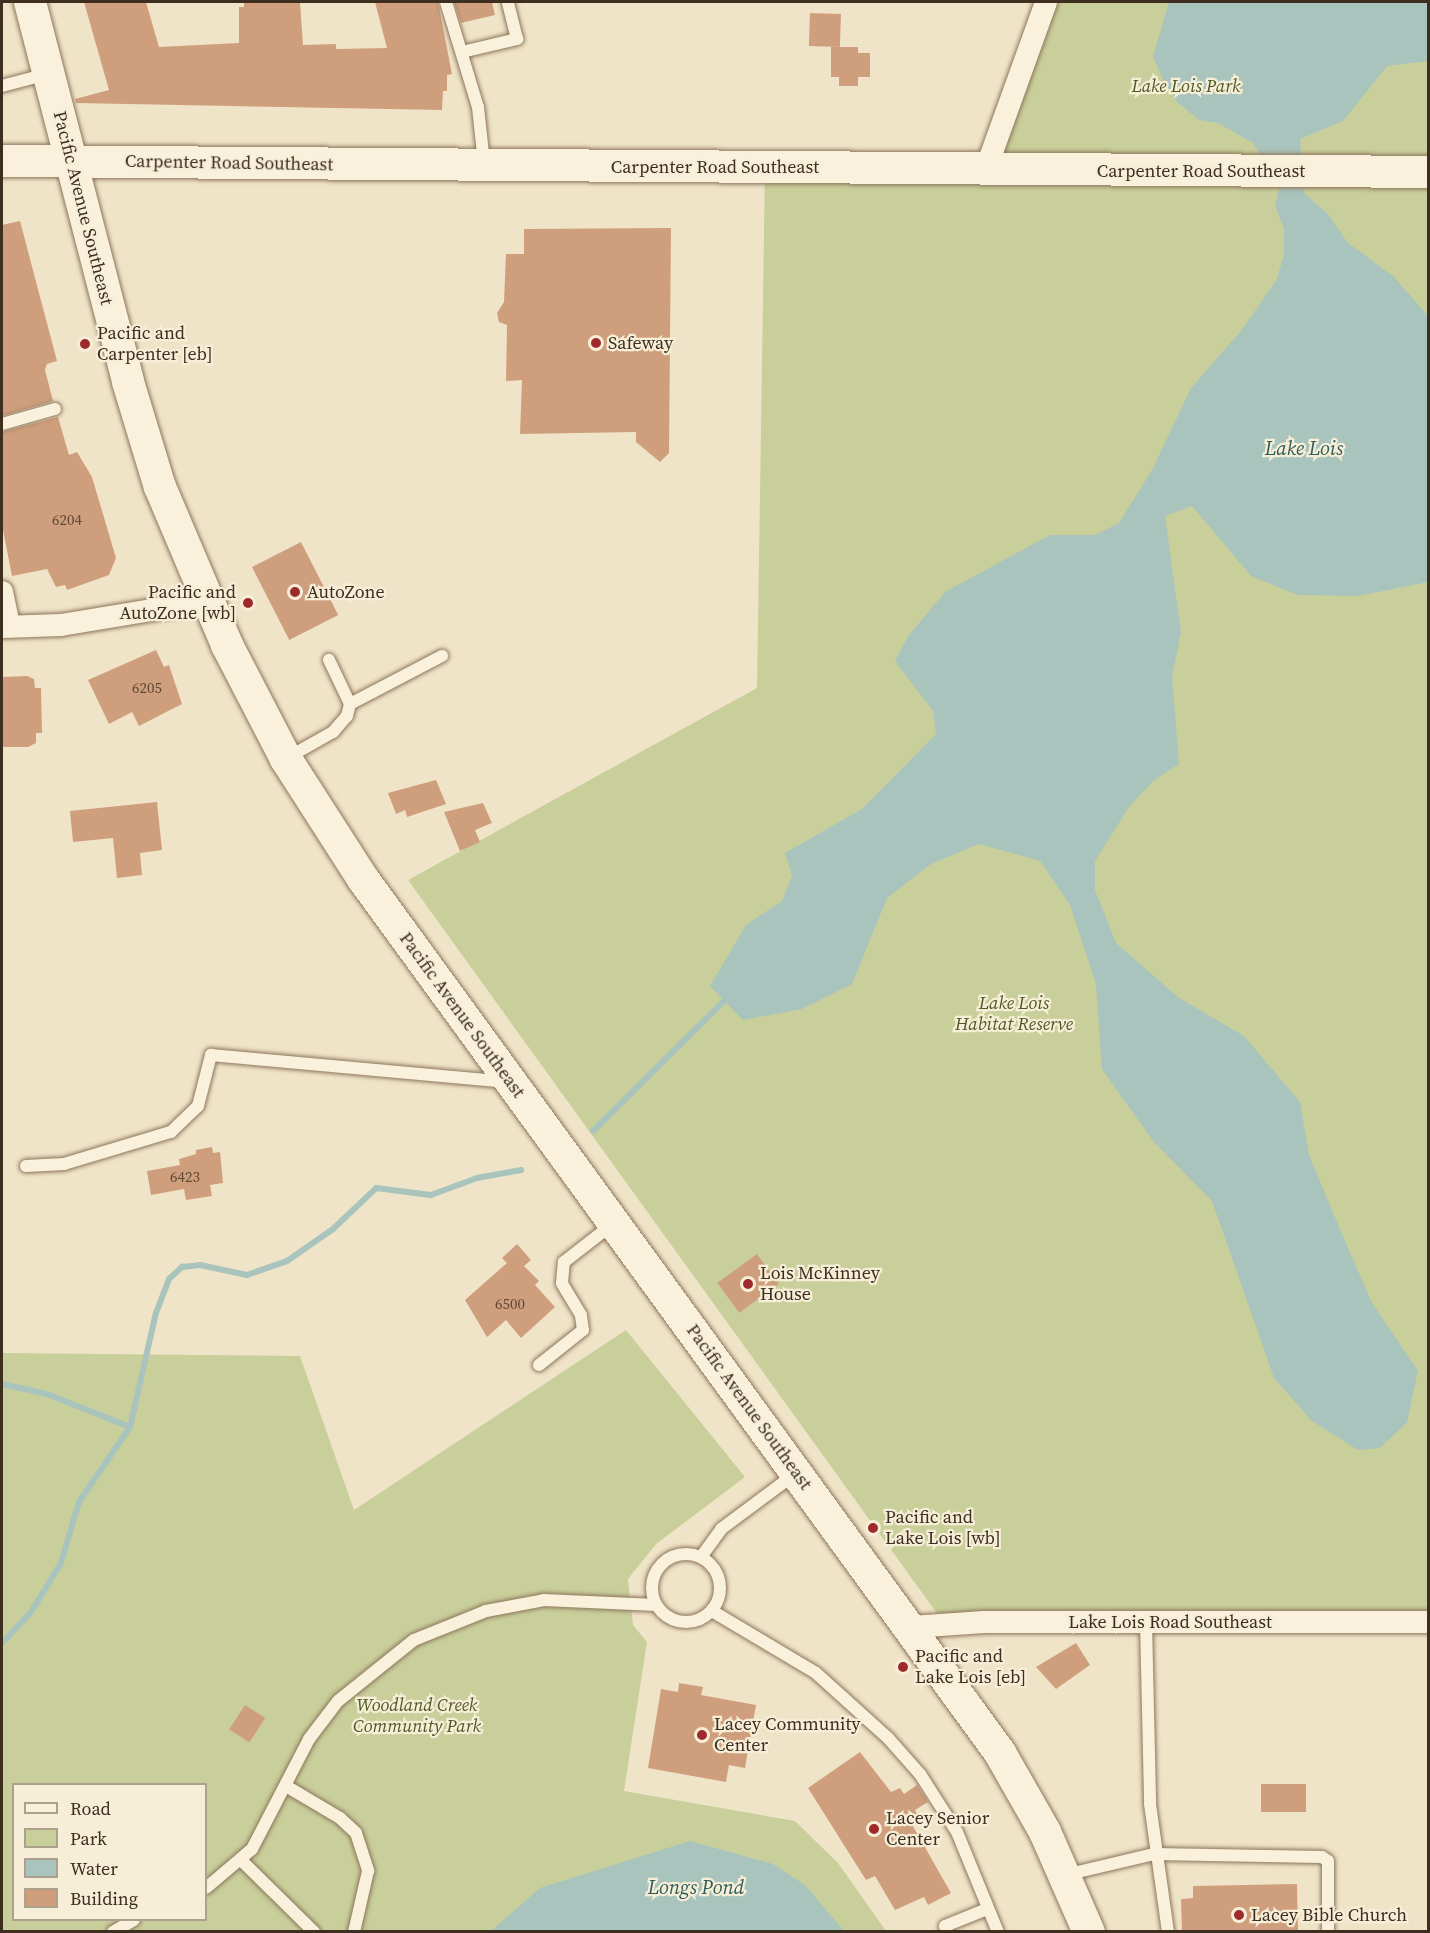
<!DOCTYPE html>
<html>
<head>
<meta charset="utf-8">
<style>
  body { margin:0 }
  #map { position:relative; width:1430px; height:1933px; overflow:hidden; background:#f0e4c8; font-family:"Source Serif 4",serif }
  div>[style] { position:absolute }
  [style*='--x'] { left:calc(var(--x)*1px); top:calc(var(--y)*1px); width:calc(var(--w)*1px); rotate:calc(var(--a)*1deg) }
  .green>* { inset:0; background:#c9cf9b }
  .water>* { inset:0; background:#a9c4bc }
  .stream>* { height:6px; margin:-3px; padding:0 3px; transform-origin:3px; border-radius:3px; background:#a9c4bc }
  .building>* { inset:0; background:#cf9f7d; transform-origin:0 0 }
  .roads { filter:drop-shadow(0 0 2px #8d765c) drop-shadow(0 0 2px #8d765c) }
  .lane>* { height:12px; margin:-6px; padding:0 6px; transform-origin:6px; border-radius:6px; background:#faf1dc }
  .lane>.ring { margin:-6px; padding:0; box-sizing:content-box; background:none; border:12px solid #faf1dc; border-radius:50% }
  .street>* { height:22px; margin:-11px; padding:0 11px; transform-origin:11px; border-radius:11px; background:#faf1dc }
  .secondary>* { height:32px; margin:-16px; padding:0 16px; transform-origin:16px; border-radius:16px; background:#faf1dc }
  .dots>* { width:16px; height:16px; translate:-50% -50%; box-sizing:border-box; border:3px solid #f7eed8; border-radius:50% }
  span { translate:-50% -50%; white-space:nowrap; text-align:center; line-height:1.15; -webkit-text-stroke:4.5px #f7eed8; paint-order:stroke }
  .number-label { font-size:15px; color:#624a37 }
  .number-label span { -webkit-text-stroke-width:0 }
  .park-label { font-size:18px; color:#4d5a26; font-style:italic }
  .street-label { font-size:18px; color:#3d2e20 }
  .poi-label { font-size:18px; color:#3d2e20 }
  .left { translate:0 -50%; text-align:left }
  .right { translate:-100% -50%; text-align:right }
  .water-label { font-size:20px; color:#2f5d5a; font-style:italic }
  .frame { position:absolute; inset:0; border:3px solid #3d2e20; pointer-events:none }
  .legend { position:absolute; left:12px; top:1783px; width:195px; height:138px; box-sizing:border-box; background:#f7eed8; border:2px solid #ada18e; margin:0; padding:8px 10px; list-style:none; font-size:18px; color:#3d2e20 }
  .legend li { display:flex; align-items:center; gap:12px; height:30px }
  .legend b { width:30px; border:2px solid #ada18e }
</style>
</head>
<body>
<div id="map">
  <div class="green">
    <i style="clip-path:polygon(1046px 2px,1428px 2px,1428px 1614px,941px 1619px,408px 880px,757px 688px,765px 167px,986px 169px)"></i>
    <i style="clip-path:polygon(evenodd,626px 1330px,745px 1477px,656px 1544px,628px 1579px,633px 1625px,647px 1642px,624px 1791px,795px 1821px,838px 1863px,886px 1931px,2px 1932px,2px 1353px,300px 1356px,354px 1510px,626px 1330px,14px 1784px,206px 1784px,206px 1920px,14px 1920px,14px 1784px)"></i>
  </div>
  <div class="water">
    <i style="clip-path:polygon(1169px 2px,1428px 2px,1428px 61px,1387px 66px,1343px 121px,1300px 139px,1304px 193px,1329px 215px,1347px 242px,1394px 277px,1428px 316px,1428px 582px,1358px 596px,1298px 595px,1251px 576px,1192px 506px,1165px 516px,1181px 632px,1172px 677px,1179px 764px,1153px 781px,1129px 807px,1095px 861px,1095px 890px,1116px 943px,1179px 998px,1244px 1036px,1300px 1102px,1309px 1155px,1339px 1227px,1372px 1303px,1418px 1371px,1407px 1422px,1380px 1448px,1358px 1450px,1312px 1421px,1274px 1378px,1212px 1201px,1153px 1141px,1102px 1069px,1096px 984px,1070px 905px,1040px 861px,979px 844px,931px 864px,887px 898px,852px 984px,802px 1009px,743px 1020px,710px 986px,746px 925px,782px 901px,792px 876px,785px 853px,862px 809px,936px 734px,933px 711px,895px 661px,909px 635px,945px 592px,1050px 535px,1095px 535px,1119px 523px,1152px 470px,1191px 388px,1240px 332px,1276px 281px,1284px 255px,1284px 229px,1275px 206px,1280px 185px,1253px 143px,1218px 123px,1199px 120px,1178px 103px,1163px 80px,1153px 56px)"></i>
    <i style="clip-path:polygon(690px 1841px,773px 1864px,805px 1885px,844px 1931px,491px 1931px,540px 1888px)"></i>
  </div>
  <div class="stream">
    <i style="--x:593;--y:1131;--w:192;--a:-44.8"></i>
    <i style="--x:2;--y:1384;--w:46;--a:12.5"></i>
    <i style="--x:47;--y:1394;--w:89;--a:21.7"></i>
    <i style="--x:2;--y:1643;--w:42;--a:-46.9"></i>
    <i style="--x:31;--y:1612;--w:57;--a:-58.5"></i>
    <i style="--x:61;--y:1563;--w:64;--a:-73.6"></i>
    <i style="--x:79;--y:1502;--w:91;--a:-55.8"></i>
    <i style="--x:130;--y:1427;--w:117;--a:-77.2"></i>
    <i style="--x:156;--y:1313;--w:36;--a:-69"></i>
    <i style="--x:169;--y:1279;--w:18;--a:-43"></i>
    <i style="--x:182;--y:1267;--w:18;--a:-6"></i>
    <i style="--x:200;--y:1265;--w:48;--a:12"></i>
    <i style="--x:247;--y:1275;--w:42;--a:-19.3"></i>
    <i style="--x:287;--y:1261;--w:56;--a:-34.8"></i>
    <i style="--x:333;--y:1229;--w:59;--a:-43.6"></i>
    <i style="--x:376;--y:1188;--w:55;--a:7.3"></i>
    <i style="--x:431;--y:1195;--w:49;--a:-20.3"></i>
    <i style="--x:477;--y:1178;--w:45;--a:-10.3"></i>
  </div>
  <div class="building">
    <i style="clip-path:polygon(84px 2px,146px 2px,159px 47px,239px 43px,239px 7px,244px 7px,244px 2px,300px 2px,303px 45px,336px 44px,336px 49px,387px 48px,375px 2px,438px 2px,452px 74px,447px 75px,447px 91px,443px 91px,442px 110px,76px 103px,75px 99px,109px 90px)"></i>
    <i style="clip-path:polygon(454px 2px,492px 2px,495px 15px,461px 23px)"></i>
    <i style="left:810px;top:13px;width:31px;height:33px;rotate:2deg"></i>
    <i style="clip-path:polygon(831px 47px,858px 47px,858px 53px,870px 53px,870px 77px,858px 77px,858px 86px,839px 86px,839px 77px,831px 77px)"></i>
    <i style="clip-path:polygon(20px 221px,57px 361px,47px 364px,45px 370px,53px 401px,2px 416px,2px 225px)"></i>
    <i style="clip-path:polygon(671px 228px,669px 453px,660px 462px,636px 442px,636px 432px,520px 434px,522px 380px,506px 381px,507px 325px,499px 322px,497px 313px,504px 302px,506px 254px,524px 254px,524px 229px)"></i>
    <i style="clip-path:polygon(58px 417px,69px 455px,77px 452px,92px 477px,116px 558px,109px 575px,67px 590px,65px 585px,56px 587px,47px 569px,12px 576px,2px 525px,2px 432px)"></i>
    <i style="left:301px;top:542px;width:82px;height:55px;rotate:63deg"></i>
    <i style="clip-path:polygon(156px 650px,164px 667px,169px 665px,182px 704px,139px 726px,132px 712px,109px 724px,88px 680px)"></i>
    <i style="clip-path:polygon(27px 676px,34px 679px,35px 688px,41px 688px,42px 733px,36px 733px,36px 743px,28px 747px,2px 747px,2px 677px)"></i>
    <i style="clip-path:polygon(436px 780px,446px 804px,407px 817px,405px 810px,396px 814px,388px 793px)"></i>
    <i style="clip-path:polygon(157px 802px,162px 850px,140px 853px,142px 875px,117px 878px,113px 838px,73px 842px,70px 811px)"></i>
    <i style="clip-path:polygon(483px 803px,492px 823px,475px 830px,480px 842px,460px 851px,444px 812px)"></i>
    <i style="clip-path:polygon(212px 1147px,213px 1153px,220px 1152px,223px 1183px,210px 1185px,212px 1196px,186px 1200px,184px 1189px,151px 1195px,147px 1171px,180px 1165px,179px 1159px,196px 1154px,196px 1150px)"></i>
    <i style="clip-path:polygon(517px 1244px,531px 1260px,524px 1266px,539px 1281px,535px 1285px,555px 1307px,521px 1338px,506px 1320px,487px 1337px,465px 1300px,507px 1263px,502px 1258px)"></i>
    <i style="left:757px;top:1254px;width:37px;height:49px;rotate:54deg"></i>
    <i style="clip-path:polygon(1076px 1643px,1090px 1665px,1056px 1689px,1036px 1667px)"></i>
    <i style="clip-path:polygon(679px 1683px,703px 1687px,701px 1695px,756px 1705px,745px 1768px,729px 1765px,726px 1782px,648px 1768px,661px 1689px,678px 1692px)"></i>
    <i style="left:245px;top:1705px;width:24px;height:29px;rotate:33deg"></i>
    <i style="clip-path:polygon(860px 1752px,891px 1792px,900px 1788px,904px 1794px,917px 1785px,925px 1797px,928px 1802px,915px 1810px,918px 1816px,910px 1821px,951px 1893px,928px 1905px,924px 1897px,895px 1910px,875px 1876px,866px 1880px,808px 1788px)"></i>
    <i style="left:1306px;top:1784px;width:28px;height:45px;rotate:90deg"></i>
    <i style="clip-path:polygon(1297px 1884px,1298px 1932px,1182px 1932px,1181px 1899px,1193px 1898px,1193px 1886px)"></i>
  </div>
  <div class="roads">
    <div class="lane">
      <i style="--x:446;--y:2;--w:110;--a:73.1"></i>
      <i style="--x:478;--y:107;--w:56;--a:83.9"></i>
      <i style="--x:462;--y:52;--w:57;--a:-13.3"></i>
      <i style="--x:517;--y:39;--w:38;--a:-104"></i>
      <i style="--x:2;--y:86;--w:47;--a:-14.9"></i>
      <i style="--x:2;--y:424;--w:55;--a:-15.8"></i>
      <i style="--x:350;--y:704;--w:104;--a:-27.6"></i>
      <i style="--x:287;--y:758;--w:53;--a:-29.5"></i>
      <i style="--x:333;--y:732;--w:21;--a:-49"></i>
      <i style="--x:347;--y:716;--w:12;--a:-76"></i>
      <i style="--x:350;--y:704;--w:49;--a:-115.5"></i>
      <i style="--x:26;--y:1166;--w:38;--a:-3"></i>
      <i style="--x:64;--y:1164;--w:112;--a:-16.7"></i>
      <i style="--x:171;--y:1132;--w:37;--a:-44"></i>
      <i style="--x:198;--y:1106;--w:53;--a:-75.7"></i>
      <i style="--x:211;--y:1055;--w:295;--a:5.2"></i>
      <i style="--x:539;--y:1365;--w:56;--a:-38.5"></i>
      <i style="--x:583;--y:1330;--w:15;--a:-98"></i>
      <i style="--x:581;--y:1315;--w:37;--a:-121"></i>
      <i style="--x:562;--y:1283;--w:21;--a:-85"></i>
      <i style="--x:564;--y:1262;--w:63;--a:-38"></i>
      <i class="ring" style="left:652px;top:1554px;width:56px;height:56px"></i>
      <i style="--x:701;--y:1557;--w:34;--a:-54"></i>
      <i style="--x:721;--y:1529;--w:94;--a:-36.7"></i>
      <i style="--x:712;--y:1611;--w:121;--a:30.8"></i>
      <i style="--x:816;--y:1673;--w:97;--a:42.1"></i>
      <i style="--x:888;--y:1738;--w:48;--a:48.4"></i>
      <i style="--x:920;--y:1774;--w:69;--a:57.5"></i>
      <i style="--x:957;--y:1832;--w:108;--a:67.7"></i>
      <i style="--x:1146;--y:1622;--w:182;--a:88.7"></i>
      <i style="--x:1150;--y:1804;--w:129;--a:82"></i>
      <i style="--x:286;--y:1786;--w:63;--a:30.7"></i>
      <i style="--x:340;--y:1818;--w:22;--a:43"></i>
      <i style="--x:356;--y:1833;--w:40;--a:72"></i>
      <i style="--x:368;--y:1871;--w:63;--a:102.9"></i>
      <i style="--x:241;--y:1860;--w:103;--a:44.6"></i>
      <i style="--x:1065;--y:1875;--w:91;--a:-13.3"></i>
      <i style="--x:1154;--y:1854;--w:168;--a:1"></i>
      <i style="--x:1322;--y:1857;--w:7;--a:34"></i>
      <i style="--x:1328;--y:1861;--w:71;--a:90"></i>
      <i style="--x:206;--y:1888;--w:60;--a:-40.3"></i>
      <i style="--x:252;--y:1849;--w:124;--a:-62.6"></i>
      <i style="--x:309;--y:1739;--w:48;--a:-52.7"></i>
      <i style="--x:338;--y:1701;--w:97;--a:-38.8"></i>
      <i style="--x:414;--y:1640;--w:78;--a:-21.9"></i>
      <i style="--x:486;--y:1611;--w:59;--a:-10.7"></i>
      <i style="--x:544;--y:1600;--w:112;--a:2.6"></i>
      <i style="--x:113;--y:1932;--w:24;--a:-30"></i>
      <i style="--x:947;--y:1932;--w:6;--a:-108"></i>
      <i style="--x:945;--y:1926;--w:45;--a:-22"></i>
    </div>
    <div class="street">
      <i style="--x:986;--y:169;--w:177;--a:-70.2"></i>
      <i style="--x:2;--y:592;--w:35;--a:78"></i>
      <i style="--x:2;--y:627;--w:59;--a:-1.9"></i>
      <i style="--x:61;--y:625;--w:147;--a:-9.4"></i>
      <i style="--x:911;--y:1627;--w:73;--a:-3.9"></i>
      <i style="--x:984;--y:1622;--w:444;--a:0"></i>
    </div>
    <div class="secondary">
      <i style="--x:30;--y:2;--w:392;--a:75.5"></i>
      <i style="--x:128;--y:382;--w:110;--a:73.1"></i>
      <i style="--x:160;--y:487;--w:172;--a:67"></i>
      <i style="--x:227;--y:645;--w:128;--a:62.6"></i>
      <i style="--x:286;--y:759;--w:143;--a:57.3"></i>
      <i style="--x:363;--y:879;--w:1082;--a:53.91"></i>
      <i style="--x:1000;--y:1753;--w:91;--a:60.3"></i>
      <i style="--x:1045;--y:1832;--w:109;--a:66.3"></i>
      <i style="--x:2;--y:161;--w:1426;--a:0.44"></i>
    </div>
  </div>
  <div class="dots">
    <i style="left:596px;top:343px;background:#9e2a2b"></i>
    <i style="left:85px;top:344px;background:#9e2a2b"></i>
    <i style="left:295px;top:592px;background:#9e2a2b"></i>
    <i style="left:248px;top:603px;background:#9e2a2b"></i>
    <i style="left:748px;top:1284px;background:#9e2a2b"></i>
    <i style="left:873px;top:1528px;background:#9e2a2b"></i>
    <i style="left:903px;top:1667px;background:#9e2a2b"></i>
    <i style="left:702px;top:1735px;background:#9e2a2b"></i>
    <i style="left:874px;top:1829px;background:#9e2a2b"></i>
    <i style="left:1239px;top:1915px;background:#9e2a2b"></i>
  </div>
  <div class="number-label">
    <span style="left:67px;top:520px">6204</span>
    <span style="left:147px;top:688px">6205</span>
    <span style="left:185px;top:1177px">6423</span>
    <span style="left:510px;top:1304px">6500</span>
  </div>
  <div class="park-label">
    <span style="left:1186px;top:86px">Lake Lois Park</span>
    <span style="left:1014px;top:1014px">Lake Lois<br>Habitat Reserve</span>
    <span style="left:417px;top:1716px">Woodland Creek<br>Community Park</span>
  </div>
  <div class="street-label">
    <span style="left:229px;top:163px;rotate:1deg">Carpenter Road Southeast</span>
    <span style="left:715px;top:167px">Carpenter Road Southeast</span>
    <span style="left:1201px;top:171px">Carpenter Road Southeast</span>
    <span style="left:83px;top:208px;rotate:76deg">Pacific Avenue Southeast</span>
    <span style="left:462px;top:1015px;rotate:54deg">Pacific Avenue Southeast</span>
    <span style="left:749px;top:1407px;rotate:54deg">Pacific Avenue Southeast</span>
    <span style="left:1170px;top:1622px">Lake Lois Road Southeast</span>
  </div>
  <div class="poi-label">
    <span class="left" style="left:97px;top:344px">Pacific and<br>Carpenter [eb]</span>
    <span class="left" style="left:608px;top:343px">Safeway</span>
    <span class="left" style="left:307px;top:592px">AutoZone</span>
    <span class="right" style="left:236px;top:603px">Pacific and<br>AutoZone [wb]</span>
    <span class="left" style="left:760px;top:1284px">Lois McKinney<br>House</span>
    <span class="left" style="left:885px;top:1528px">Pacific and<br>Lake Lois [wb]</span>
    <span class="left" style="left:915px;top:1667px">Pacific and<br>Lake Lois [eb]</span>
    <span class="left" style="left:714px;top:1735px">Lacey Community<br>Center</span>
    <span class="left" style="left:886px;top:1829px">Lacey Senior<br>Center</span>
    <span class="left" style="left:1251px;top:1915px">Lacey Bible Church</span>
  </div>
  <div class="water-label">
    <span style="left:1304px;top:448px">Lake Lois</span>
    <span style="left:696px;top:1887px">Longs Pond</span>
  </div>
  <div class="frame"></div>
  <ul class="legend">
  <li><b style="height:8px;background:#faf1dc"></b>Road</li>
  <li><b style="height:16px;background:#c9cf9b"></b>Park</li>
  <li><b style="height:16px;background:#a9c4bc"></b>Water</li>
  <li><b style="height:16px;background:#cf9f7d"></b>Building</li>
  </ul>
</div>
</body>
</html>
